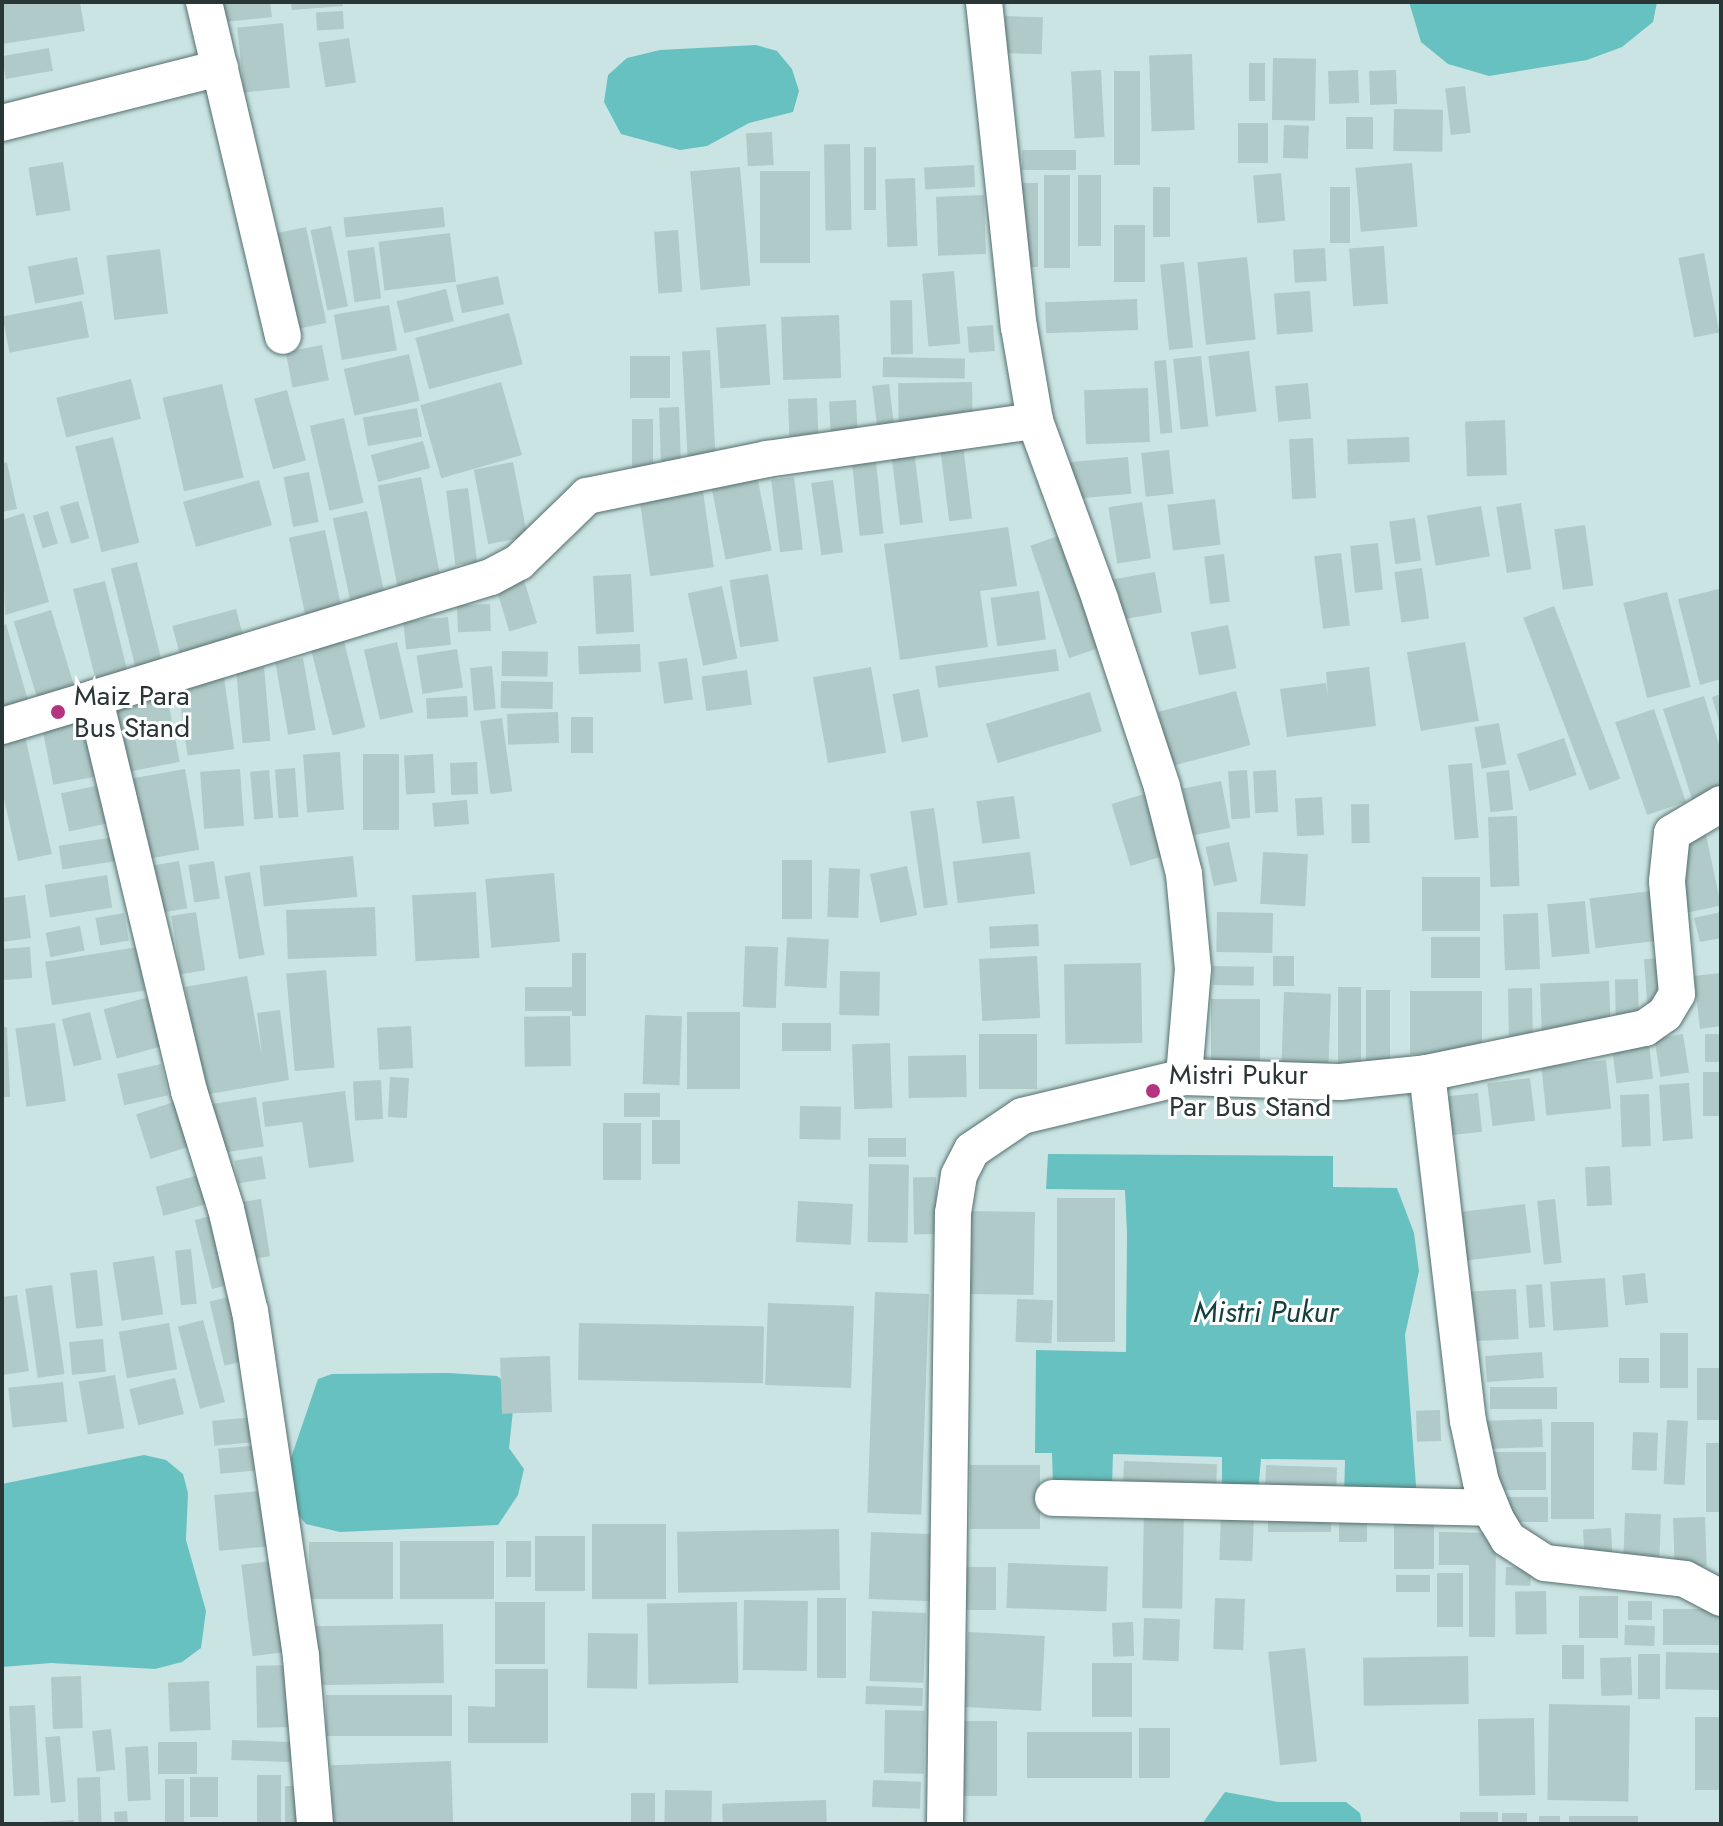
<!DOCTYPE html>
<html>
<head>
<meta charset="utf-8">
<style>
  body { margin:0 }
  #map { position:relative; width:1723px; height:1826px; overflow:hidden; background:#cae4e4; font-family:Jost,sans-serif }
  div>[style] { position:absolute }
  [style*='--x'] { left:calc(var(--x)*1px); top:calc(var(--y)*1px); width:calc(var(--w)*1px); rotate:calc(var(--a)*1deg) }
  .water>* { inset:0; background:#67c1c0 }
  .building>* { inset:0; background:#b0cac9; transform-origin:0 0 }
  .roads { filter:drop-shadow(0 0 2px #566e6d) drop-shadow(0 0 2px #566e6d) }
  .minor>* { height:36px; margin:-18px; padding:0 18px; transform-origin:18px; border-radius:18px; background:#fff }
  .dots>* { width:22px; height:22px; translate:-50% -50%; box-sizing:border-box; border:4px solid #fff; border-radius:50% }
  span { translate:-50% -50%; white-space:nowrap; text-align:center; line-height:1.15; -webkit-text-stroke:6px #fff; paint-order:stroke }
  .poi-label { font-size:28px; color:#2a3535 }
  .left { translate:0 -50%; text-align:left }
  .water-label { font-size:30px; color:#154040; font-style:italic }
  .frame { position:absolute; inset:0; border:4px solid #2a3535; pointer-events:none }
</style>
</head>
<body>
<div id="map">
  <div class="water">
    <i style="clip-path:polygon(1409px 2px,1657px 2px,1653px 22px,1622px 47px,1587px 60px,1489px 76px,1448px 64px,1421px 42px)"></i>
    <i style="clip-path:polygon(756px 45px,777px 51px,792px 69px,799px 91px,793px 112px,749px 123px,707px 146px,680px 150px,621px 134px,604px 102px,608px 75px,627px 58px,660px 50px)"></i>
    <i style="clip-path:polygon(1048px 1154px,1333px 1156px,1333px 1187px,1397px 1188px,1414px 1233px,1419px 1271px,1405px 1335px,1417px 1500px,1344px 1500px,1345px 1460px,1261px 1459px,1258px 1494px,1222px 1492px,1222px 1457px,1113px 1454px,1112px 1487px,1053px 1486px,1052px 1453px,1035px 1453px,1036px 1350px,1126px 1352px,1127px 1233px,1125px 1190px,1046px 1189px)"></i>
    <i style="clip-path:polygon(448px 1373px,497px 1376px,506px 1383px,513px 1410px,509px 1448px,524px 1469px,518px 1495px,498px 1525px,340px 1532px,306px 1524px,293px 1509px,291px 1458px,318px 1379px,332px 1374px)"></i>
    <i style="clip-path:polygon(144px 1455px,166px 1460px,183px 1474px,188px 1493px,186px 1540px,206px 1611px,201px 1648px,182px 1662px,155px 1669px,51px 1663px,2px 1667px,2px 1484px)"></i>
    <i style="clip-path:polygon(1225px 1792px,1278px 1802px,1346px 1802px,1360px 1813px,1362px 1824px,1202px 1824px)"></i>
  </div>
  <div class="building">
    <i style="clip-path:polygon(2px 2px,80px 2px,85px 31px,2px 44px)"></i>
    <i style="clip-path:polygon(213px 2px,270px 2px,272px 17px,215px 23px)"></i>
    <i style="clip-path:polygon(291px 2px,342px 2px,343px 6px,292px 10px)"></i>
    <i style="left:343px;top:11px;width:18px;height:27px;rotate:87deg"></i>
    <i style="left:1005px;top:16px;width:38px;height:37px;rotate:2deg"></i>
    <i style="left:283px;top:23px;width:65px;height:46px;rotate:84deg"></i>
    <i style="left:349px;top:38px;width:45px;height:31px;rotate:81deg"></i>
    <i style="left:49px;top:48px;width:23px;height:48px;rotate:80deg"></i>
    <i style="left:1192px;top:54px;width:76px;height:43px;rotate:88deg"></i>
    <i style="left:1273px;top:58px;width:43px;height:62px;rotate:1deg"></i>
    <i style="left:1249px;top:63px;width:16px;height:38px"></i>
    <i style="left:1101px;top:70px;width:67px;height:30px;rotate:87deg"></i>
    <i style="left:1358px;top:70px;width:33px;height:30px;rotate:88deg"></i>
    <i style="left:1396px;top:70px;width:34px;height:27px;rotate:88deg"></i>
    <i style="left:1114px;top:71px;width:26px;height:94px"></i>
    <i style="left:1465px;top:86px;width:47px;height:20px;rotate:83deg"></i>
    <i style="left:1394px;top:109px;width:49px;height:42px;rotate:1deg"></i>
    <i style="left:1346px;top:117px;width:27px;height:32px"></i>
    <i style="left:1238px;top:123px;width:30px;height:40px"></i>
    <i style="left:1284px;top:125px;width:25px;height:33px;rotate:2deg"></i>
    <i style="left:772px;top:132px;width:33px;height:26px;rotate:87deg"></i>
    <i style="left:850px;top:144px;width:86px;height:26px;rotate:89deg"></i>
    <i style="left:864px;top:147px;width:12px;height:63px"></i>
    <i style="left:1022px;top:150px;width:54px;height:20px"></i>
    <i style="left:63px;top:162px;width:49px;height:35px;rotate:81deg"></i>
    <i style="left:1412px;top:163px;width:64px;height:57px;rotate:85deg"></i>
    <i style="left:974px;top:165px;width:22px;height:50px;rotate:87deg"></i>
    <i style="left:740px;top:167px;width:119px;height:50px;rotate:85deg"></i>
    <i style="left:810px;top:171px;width:92px;height:50px;rotate:90deg"></i>
    <i style="left:1281px;top:173px;width:48px;height:28px;rotate:85deg"></i>
    <i style="left:1044px;top:175px;width:26px;height:93px"></i>
    <i style="left:1078px;top:175px;width:23px;height:71px"></i>
    <i style="left:915px;top:178px;width:68px;height:30px;rotate:88deg"></i>
    <i style="left:1022px;top:183px;width:16px;height:84px"></i>
    <i style="left:1153px;top:187px;width:17px;height:50px"></i>
    <i style="left:1330px;top:187px;width:20px;height:56px"></i>
    <i style="left:984px;top:195px;width:59px;height:48px;rotate:88deg"></i>
    <i style="left:443px;top:207px;width:20px;height:100px;rotate:84deg"></i>
    <i style="left:1114px;top:225px;width:31px;height:57px"></i>
    <i style="left:331px;top:226px;width:82px;height:21px;rotate:78deg"></i>
    <i style="left:306px;top:227px;width:98px;height:29px;rotate:78deg"></i>
    <i style="left:678px;top:230px;width:62px;height:24px;rotate:86deg"></i>
    <i style="left:450px;top:233px;width:49px;height:72px;rotate:83deg"></i>
    <i style="left:1384px;top:246px;width:58px;height:35px;rotate:86deg"></i>
    <i style="left:374px;top:247px;width:52px;height:27px;rotate:82deg"></i>
    <i style="left:1325px;top:248px;width:33px;height:32px;rotate:87deg"></i>
    <i style="left:160px;top:249px;width:65px;height:54px;rotate:83deg"></i>
    <i style="left:1704px;top:253px;width:81px;height:26px;rotate:79deg"></i>
    <i style="left:77px;top:257px;width:38px;height:50px;rotate:79deg"></i>
    <i style="left:1247px;top:257px;width:83px;height:50px;rotate:84deg"></i>
    <i style="left:1184px;top:262px;width:86px;height:24px;rotate:84deg"></i>
    <i style="left:954px;top:271px;width:73px;height:32px;rotate:85deg"></i>
    <i style="left:498px;top:276px;width:29px;height:43px;rotate:78deg"></i>
    <i style="left:446px;top:289px;width:33px;height:51px;rotate:76deg"></i>
    <i style="left:1310px;top:291px;width:41px;height:36px;rotate:86deg"></i>
    <i style="left:1137px;top:299px;width:31px;height:92px;rotate:88deg"></i>
    <i style="left:912px;top:300px;width:54px;height:22px;rotate:89deg"></i>
    <i style="left:82px;top:301px;width:37px;height:81px;rotate:79deg"></i>
    <i style="left:389px;top:305px;width:46px;height:56px;rotate:80deg"></i>
    <i style="left:509px;top:313px;width:53px;height:97px;rotate:75deg"></i>
    <i style="left:839px;top:315px;width:63px;height:58px;rotate:88deg"></i>
    <i style="left:766px;top:324px;width:61px;height:50px;rotate:86deg"></i>
    <i style="left:993px;top:325px;width:26px;height:26px;rotate:86deg"></i>
    <i style="left:322px;top:345px;width:36px;height:37px;rotate:79deg"></i>
    <i style="left:710px;top:350px;width:105px;height:28px;rotate:87deg"></i>
    <i style="left:1249px;top:351px;width:61px;height:41px;rotate:83deg"></i>
    <i style="left:409px;top:354px;width:48px;height:67px;rotate:77deg"></i>
    <i style="left:630px;top:356px;width:40px;height:42px"></i>
    <i style="left:1201px;top:356px;width:71px;height:28px;rotate:84deg"></i>
    <i style="left:883px;top:357px;width:82px;height:20px;rotate:1deg"></i>
    <i style="left:1166px;top:360px;width:73px;height:12px;rotate:85deg"></i>
    <i style="left:131px;top:379px;width:41px;height:77px;rotate:76deg"></i>
    <i style="left:501px;top:382px;width:76px;height:84px;rotate:74deg"></i>
    <i style="left:972px;top:382px;width:41px;height:74px;rotate:89deg"></i>
    <i style="left:1308px;top:383px;width:36px;height:33px;rotate:85deg"></i>
    <i style="left:222px;top:384px;width:96px;height:61px;rotate:77deg"></i>
    <i style="left:889px;top:384px;width:40px;height:17px;rotate:83deg"></i>
    <i style="left:1148px;top:388px;width:54px;height:64px;rotate:88deg"></i>
    <i style="left:287px;top:390px;width:73px;height:34px;rotate:75deg"></i>
    <i style="left:817px;top:398px;width:46px;height:29px;rotate:88deg"></i>
    <i style="left:856px;top:400px;width:36px;height:27px;rotate:87deg"></i>
    <i style="left:679px;top:407px;width:59px;height:20px;rotate:88deg"></i>
    <i style="left:417px;top:408px;width:29px;height:55px;rotate:80deg"></i>
    <i style="left:344px;top:418px;width:87px;height:35px;rotate:77deg"></i>
    <i style="left:632px;top:419px;width:21px;height:49px"></i>
    <i style="left:1505px;top:420px;width:55px;height:40px;rotate:88deg"></i>
    <i style="left:113px;top:437px;width:109px;height:39px;rotate:76deg"></i>
    <i style="left:1409px;top:437px;width:25px;height:62px;rotate:88deg"></i>
    <i style="left:1313px;top:438px;width:60px;height:24px;rotate:87deg"></i>
    <i style="left:423px;top:441px;width:28px;height:54px;rotate:75deg"></i>
    <i style="left:963px;top:445px;width:74px;height:23px;rotate:83deg"></i>
    <i style="left:914px;top:450px;width:73px;height:23px;rotate:83deg"></i>
    <i style="left:1169px;top:450px;width:44px;height:28px;rotate:84deg"></i>
    <i style="left:1128px;top:457px;width:37px;height:61px;rotate:85deg"></i>
    <i style="clip-path:polygon(7px 462px,17px 509px,2px 512px,2px 464px)"></i>
    <i style="left:513px;top:462px;width:76px;height:40px;rotate:79deg"></i>
    <i style="left:876px;top:462px;width:72px;height:24px;rotate:84deg"></i>
    <i style="left:309px;top:472px;width:51px;height:26px;rotate:79deg"></i>
    <i style="left:757px;top:475px;width:77px;height:47px;rotate:79deg"></i>
    <i style="left:421px;top:477px;width:103px;height:44px;rotate:79deg"></i>
    <i style="left:794px;top:477px;width:73px;height:23px;rotate:83deg"></i>
    <i style="left:259px;top:480px;width:47px;height:79px;rotate:74deg"></i>
    <i style="left:833px;top:480px;width:73px;height:22px;rotate:82deg"></i>
    <i style="left:468px;top:488px;width:75px;height:22px;rotate:83deg"></i>
    <i style="left:703px;top:491px;width:77px;height:64px;rotate:82deg"></i>
    <i style="left:1215px;top:499px;width:46px;height:48px;rotate:83deg"></i>
    <i style="left:78px;top:501px;width:39px;height:19px;rotate:73deg"></i>
    <i style="left:1142px;top:502px;width:57px;height:34px;rotate:81deg"></i>
    <i style="left:1521px;top:503px;width:67px;height:25px;rotate:81deg"></i>
    <i style="left:1481px;top:506px;width:51px;height:55px;rotate:80deg"></i>
    <i style="left:48px;top:511px;width:34px;height:16px;rotate:73deg"></i>
    <i style="left:367px;top:511px;width:84px;height:35px;rotate:78deg"></i>
    <i style="clip-path:polygon(24px 513px,49px 602px,5px 615px,2px 520px)"></i>
    <i style="left:1415px;top:518px;width:43px;height:26px;rotate:82deg"></i>
    <i style="left:1585px;top:525px;width:61px;height:31px;rotate:82deg"></i>
    <i style="clip-path:polygon(1008px 527px,1017px 586px,980px 591px,988px 647px,900px 660px,884px 544px)"></i>
    <i style="left:325px;top:530px;width:80px;height:37px;rotate:78deg"></i>
    <i style="left:1070px;top:532px;width:119px;height:42px;rotate:71deg"></i>
    <i style="left:1378px;top:543px;width:47px;height:28px;rotate:84deg"></i>
    <i style="left:1341px;top:553px;width:73px;height:27px;rotate:83deg"></i>
    <i style="left:1224px;top:554px;width:48px;height:20px;rotate:83deg"></i>
    <i style="left:137px;top:562px;width:104px;height:27px;rotate:76deg"></i>
    <i style="left:1422px;top:568px;width:51px;height:28px;rotate:82deg"></i>
    <i style="left:1155px;top:572px;width:41px;height:45px;rotate:80deg"></i>
    <i style="left:631px;top:574px;width:58px;height:38px;rotate:87deg"></i>
    <i style="left:768px;top:574px;width:68px;height:39px;rotate:81deg"></i>
    <i style="left:523px;top:577px;width:48px;height:29px;rotate:73deg"></i>
    <i style="left:105px;top:581px;width:93px;height:33px;rotate:76deg"></i>
    <i style="left:722px;top:586px;width:74px;height:35px;rotate:78deg"></i>
    <i style="clip-path:polygon(1719px 589px,1721px 679px,1700px 685px,1678px 599px)"></i>
    <i style="left:1039px;top:591px;width:49px;height:49px;rotate:82deg"></i>
    <i style="left:1667px;top:592px;width:98px;height:45px;rotate:76deg"></i>
    <i style="left:490px;top:604px;width:27px;height:33px;rotate:88deg"></i>
    <i style="left:1554px;top:606px;width:185px;height:33px;rotate:69deg"></i>
    <i style="left:236px;top:609px;width:30px;height:66px;rotate:75deg"></i>
    <i style="left:51px;top:610px;width:88px;height:39px;rotate:73deg"></i>
    <i style="left:448px;top:617px;width:28px;height:45px;rotate:84deg"></i>
    <i style="clip-path:polygon(6px 624px,29px 704px,2px 712px,2px 626px)"></i>
    <i style="left:1228px;top:625px;width:44px;height:38px;rotate:79deg"></i>
    <i style="left:343px;top:637px;width:93px;height:34px;rotate:76deg"></i>
    <i style="left:397px;top:642px;width:72px;height:34px;rotate:77deg"></i>
    <i style="left:1465px;top:642px;width:80px;height:59px;rotate:80deg"></i>
    <i style="left:640px;top:644px;width:28px;height:62px;rotate:88deg"></i>
    <i style="left:457px;top:649px;width:39px;height:41px;rotate:81deg"></i>
    <i style="left:1056px;top:649px;width:22px;height:122px;rotate:82deg"></i>
    <i style="left:502px;top:651px;width:46px;height:25px;rotate:1deg"></i>
    <i style="left:303px;top:658px;width:73px;height:28px;rotate:80deg"></i>
    <i style="left:687px;top:658px;width:42px;height:29px;rotate:82deg"></i>
    <i style="left:492px;top:666px;width:43px;height:22px;rotate:85deg"></i>
    <i style="left:264px;top:667px;width:74px;height:28px;rotate:85deg"></i>
    <i style="left:871px;top:667px;width:87px;height:59px;rotate:80deg"></i>
    <i style="clip-path:polygon(1369px 667px,1376px 726px,1287px 737px,1280px 689px,1326px 683px,1328px 698px,1326px 672px)"></i>
    <i style="left:747px;top:670px;width:35px;height:46px;rotate:82deg"></i>
    <i style="left:224px;top:677px;width:73px;height:47px;rotate:82deg"></i>
    <i style="left:501px;top:681px;width:52px;height:27px;rotate:1deg"></i>
    <i style="left:919px;top:689px;width:49px;height:27px;rotate:79deg"></i>
    <i style="left:1236px;top:691px;width:56px;height:81px;rotate:75deg"></i>
    <i style="left:1090px;top:692px;width:41px;height:109px;rotate:73deg"></i>
    <i style="clip-path:polygon(1721px 694px,1721px 725px,1720px 725px,1712px 697px)"></i>
    <i style="left:167px;top:696px;width:67px;height:56px;rotate:79deg"></i>
    <i style="left:467px;top:696px;width:21px;height:41px;rotate:87deg"></i>
    <i style="clip-path:polygon(1704px 696px,1721px 751px,1721px 789px,1692px 799px,1663px 709px)"></i>
    <i style="left:1654px;top:709px;width:98px;height:41px;rotate:71deg"></i>
    <i style="left:558px;top:712px;width:31px;height:51px;rotate:88deg"></i>
    <i style="left:87px;top:717px;width:60px;height:46px;rotate:79deg"></i>
    <i style="left:571px;top:717px;width:22px;height:36px"></i>
    <i style="left:502px;top:718px;width:74px;height:22px;rotate:82deg"></i>
    <i style="left:1499px;top:723px;width:42px;height:25px;rotate:80deg"></i>
    <i style="clip-path:polygon(24px 732px,52px 854px,18px 861px,2px 790px,2px 737px)"></i>
    <i style="left:1564px;top:738px;width:39px;height:50px;rotate:71deg"></i>
    <i style="left:340px;top:752px;width:58px;height:37px;rotate:86deg"></i>
    <i style="left:399px;top:754px;width:76px;height:36px;rotate:90deg"></i>
    <i style="left:433px;top:754px;width:39px;height:29px;rotate:87deg"></i>
    <i style="left:477px;top:762px;width:32px;height:27px;rotate:88deg"></i>
    <i style="left:1472px;top:763px;width:75px;height:24px;rotate:85deg"></i>
    <i style="left:295px;top:768px;width:49px;height:20px;rotate:86deg"></i>
    <i style="left:185px;top:769px;width:82px;height:60px;rotate:80deg"></i>
    <i style="left:240px;top:769px;width:57px;height:40px;rotate:86deg"></i>
    <i style="left:269px;top:770px;width:48px;height:19px;rotate:85deg"></i>
    <i style="left:1247px;top:770px;width:48px;height:19px;rotate:86deg"></i>
    <i style="left:1276px;top:770px;width:42px;height:23px;rotate:87deg"></i>
    <i style="left:1509px;top:770px;width:40px;height:23px;rotate:84deg"></i>
    <i style="left:1221px;top:781px;width:48px;height:39px;rotate:79deg"></i>
    <i style="left:100px;top:785px;width:39px;height:40px;rotate:78deg"></i>
    <i style="left:1144px;top:794px;width:65px;height:34px;rotate:73deg"></i>
    <i style="left:1014px;top:796px;width:43px;height:38px;rotate:82deg"></i>
    <i style="left:1322px;top:797px;width:38px;height:27px;rotate:87deg"></i>
    <i style="left:467px;top:800px;width:24px;height:35px;rotate:85deg"></i>
    <i style="left:1369px;top:804px;width:39px;height:18px;rotate:89deg"></i>
    <i style="left:934px;top:808px;width:98px;height:24px;rotate:82deg"></i>
    <i style="left:1517px;top:816px;width:70px;height:29px;rotate:88deg"></i>
    <i style="left:1706px;top:835px;width:72px;height:35px;rotate:78deg"></i>
    <i style="left:114px;top:837px;width:24px;height:56px;rotate:81deg"></i>
    <i style="left:1229px;top:842px;width:40px;height:24px;rotate:78deg"></i>
    <i style="left:1030px;top:852px;width:42px;height:78px;rotate:83deg"></i>
    <i style="left:1263px;top:852px;width:45px;height:52px;rotate:3deg"></i>
    <i style="left:353px;top:856px;width:41px;height:94px;rotate:84deg"></i>
    <i style="left:782px;top:860px;width:30px;height:59px"></i>
    <i style="left:179px;top:861px;width:48px;height:35px;rotate:80deg"></i>
    <i style="left:214px;top:861px;width:38px;height:26px;rotate:81deg"></i>
    <i style="left:907px;top:866px;width:50px;height:38px;rotate:78deg"></i>
    <i style="left:829px;top:868px;width:31px;height:49px;rotate:2deg"></i>
    <i style="left:250px;top:872px;width:84px;height:26px;rotate:80deg"></i>
    <i style="left:554px;top:873px;width:69px;height:69px;rotate:85deg"></i>
    <i style="left:107px;top:875px;width:33px;height:63px;rotate:81deg"></i>
    <i style="left:1422px;top:877px;width:58px;height:54px"></i>
    <i style="left:1651px;top:891px;width:50px;height:62px;rotate:83deg"></i>
    <i style="left:476px;top:892px;width:66px;height:64px;rotate:87deg"></i>
    <i style="clip-path:polygon(25px 895px,31px 938px,2px 942px,2px 898px)"></i>
    <i style="left:1585px;top:901px;width:53px;height:38px;rotate:85deg"></i>
    <i style="left:375px;top:907px;width:49px;height:89px;rotate:88deg"></i>
    <i style="left:196px;top:912px;width:59px;height:25px;rotate:81deg"></i>
    <i style="left:1217px;top:912px;width:56px;height:40px;rotate:1deg"></i>
    <i style="clip-path:polygon(1721px 912px,1721px 938px,1700px 942px,1694px 918px)"></i>
    <i style="left:124px;top:913px;width:28px;height:29px;rotate:80deg"></i>
    <i style="left:1538px;top:913px;width:56px;height:35px;rotate:88deg"></i>
    <i style="left:1038px;top:924px;width:22px;height:49px;rotate:87deg"></i>
    <i style="left:80px;top:926px;width:25px;height:35px;rotate:79deg"></i>
    <i style="left:787px;top:937px;width:42px;height:49px;rotate:3deg"></i>
    <i style="left:1431px;top:937px;width:49px;height:41px"></i>
    <i style="left:745px;top:946px;width:33px;height:61px;rotate:2deg"></i>
    <i style="left:30px;top:947px;width:31px;height:28px;rotate:86deg"></i>
    <i style="left:138px;top:947px;width:44px;height:94px;rotate:81deg"></i>
    <i style="left:572px;top:953px;width:14px;height:63px"></i>
    <i style="left:1037px;top:956px;width:62px;height:58px;rotate:87deg"></i>
    <i style="left:1273px;top:956px;width:21px;height:30px"></i>
    <i style="left:1661px;top:958px;width:45px;height:17px;rotate:86deg"></i>
    <i style="left:1141px;top:963px;width:80px;height:77px;rotate:89deg"></i>
    <i style="left:1213px;top:966px;width:41px;height:19px;rotate:1deg"></i>
    <i style="left:326px;top:970px;width:98px;height:40px;rotate:85deg"></i>
    <i style="left:840px;top:971px;width:40px;height:44px;rotate:1deg"></i>
    <i style="clip-path:polygon(1721px 973px,1721px 1026px,1700px 1029px,1694px 976px)"></i>
    <i style="clip-path:polygon(247px 976px,262px 1056px,257px 1013px,280px 1010px,289px 1080px,204px 1095px,185px 987px)"></i>
    <i style="left:1638px;top:979px;width:39px;height:23px;rotate:89deg"></i>
    <i style="left:1609px;top:981px;width:54px;height:69px;rotate:88deg"></i>
    <i style="left:525px;top:987px;width:47px;height:24px"></i>
    <i style="left:1338px;top:987px;width:23px;height:81px"></i>
    <i style="left:1532px;top:988px;width:51px;height:24px;rotate:89deg"></i>
    <i style="left:1366px;top:990px;width:24px;height:75px"></i>
    <i style="left:1410px;top:991px;width:72px;height:63px"></i>
    <i style="left:1284px;top:992px;width:47px;height:72px;rotate:2deg"></i>
    <i style="left:149px;top:997px;width:51px;height:47px;rotate:75deg"></i>
    <i style="left:1211px;top:999px;width:49px;height:64px"></i>
    <i style="left:90px;top:1012px;width:49px;height:29px;rotate:76deg"></i>
    <i style="left:687px;top:1012px;width:53px;height:77px"></i>
    <i style="left:645px;top:1015px;width:37px;height:69px;rotate:2deg"></i>
    <i style="left:570px;top:1016px;width:50px;height:46px;rotate:89deg"></i>
    <i style="left:55px;top:1023px;width:79px;height:40px;rotate:82deg"></i>
    <i style="left:782px;top:1023px;width:49px;height:28px"></i>
    <i style="left:411px;top:1026px;width:42px;height:34px;rotate:87deg"></i>
    <i style="clip-path:polygon(2px 1027px,7px 1027px,10px 1097px,2px 1097px)"></i>
    <i style="left:979px;top:1034px;width:58px;height:55px"></i>
    <i style="left:1683px;top:1034px;width:39px;height:29px;rotate:81deg"></i>
    <i style="left:1721px;top:1034px;width:28px;height:16px;rotate:90deg"></i>
    <i style="left:890px;top:1043px;width:65px;height:38px;rotate:88deg"></i>
    <i style="left:1649px;top:1045px;width:34px;height:37px;rotate:83deg"></i>
    <i style="left:966px;top:1055px;width:42px;height:58px;rotate:89deg"></i>
    <i style="left:1606px;top:1060px;width:49px;height:65px;rotate:84deg"></i>
    <i style="left:161px;top:1064px;width:32px;height:45px;rotate:77deg"></i>
    <i style="left:1721px;top:1072px;width:44px;height:18px;rotate:90deg"></i>
    <i style="left:390px;top:1077px;width:19px;height:40px;rotate:3deg"></i>
    <i style="left:1530px;top:1078px;width:43px;height:43px;rotate:83deg"></i>
    <i style="left:381px;top:1080px;width:39px;height:28px;rotate:87deg"></i>
    <i style="left:1689px;top:1083px;width:56px;height:30px;rotate:86deg"></i>
    <i style="clip-path:polygon(345px 1091px,354px 1162px,309px 1168px,302px 1122px,265px 1127px,262px 1102px)"></i>
    <i style="left:624px;top:1093px;width:36px;height:24px"></i>
    <i style="left:1478px;top:1093px;width:39px;height:30px;rotate:84deg"></i>
    <i style="left:1649px;top:1094px;width:52px;height:29px;rotate:88deg"></i>
    <i style="left:256px;top:1097px;width:50px;height:52px;rotate:81deg"></i>
    <i style="left:177px;top:1101px;width:47px;height:43px;rotate:72deg"></i>
    <i style="left:800px;top:1106px;width:41px;height:33px;rotate:1deg"></i>
    <i style="left:652px;top:1120px;width:28px;height:44px"></i>
    <i style="left:603px;top:1123px;width:38px;height:57px"></i>
    <i style="left:906px;top:1138px;width:19px;height:38px;rotate:90deg"></i>
    <i style="left:262px;top:1156px;width:23px;height:28px;rotate:80deg"></i>
    <i style="left:869px;top:1164px;width:40px;height:78px;rotate:1deg"></i>
    <i style="left:1610px;top:1166px;width:39px;height:25px;rotate:87deg"></i>
    <i style="left:203px;top:1174px;width:30px;height:49px;rotate:75deg"></i>
    <i style="left:936px;top:1177px;width:57px;height:23px;rotate:89deg"></i>
    <i style="left:1057px;top:1198px;width:58px;height:144px"></i>
    <i style="left:261px;top:1199px;width:58px;height:23px;rotate:81deg"></i>
    <i style="left:1555px;top:1199px;width:64px;height:18px;rotate:84deg"></i>
    <i style="left:798px;top:1201px;width:55px;height:41px;rotate:3deg"></i>
    <i style="left:1525px;top:1204px;width:49px;height:67px;rotate:83deg"></i>
    <i style="left:971px;top:1211px;width:64px;height:83px;rotate:1deg"></i>
    <i style="left:219px;top:1214px;width:71px;height:25px;rotate:76deg"></i>
    <i style="left:191px;top:1249px;width:55px;height:16px;rotate:84deg"></i>
    <i style="left:154px;top:1256px;width:59px;height:42px;rotate:81deg"></i>
    <i style="left:97px;top:1270px;width:56px;height:27px;rotate:84deg"></i>
    <i style="left:1645px;top:1273px;width:30px;height:23px;rotate:84deg"></i>
    <i style="left:1605px;top:1278px;width:49px;height:55px;rotate:86deg"></i>
    <i style="left:1542px;top:1284px;width:43px;height:16px;rotate:86deg"></i>
    <i style="left:52px;top:1285px;width:90px;height:27px;rotate:82deg"></i>
    <i style="left:1516px;top:1289px;width:50px;height:46px;rotate:87deg"></i>
    <i style="left:875px;top:1292px;width:54px;height:221px;rotate:2deg"></i>
    <i style="clip-path:polygon(17px 1295px,29px 1371px,3px 1375px,2px 1297px)"></i>
    <i style="left:233px;top:1296px;width:66px;height:24px;rotate:77deg"></i>
    <i style="left:1017px;top:1299px;width:36px;height:43px;rotate:2deg"></i>
    <i style="left:768px;top:1303px;width:86px;height:82px;rotate:2deg"></i>
    <i style="left:203px;top:1320px;width:85px;height:26px;rotate:75deg"></i>
    <i style="left:169px;top:1323px;width:47px;height:51px;rotate:80deg"></i>
    <i style="left:579px;top:1323px;width:185px;height:57px;rotate:1deg"></i>
    <i style="left:1660px;top:1333px;width:28px;height:55px"></i>
    <i style="left:103px;top:1339px;width:33px;height:34px;rotate:85deg"></i>
    <i style="left:1542px;top:1352px;width:26px;height:57px;rotate:86deg"></i>
    <i style="left:550px;top:1356px;width:56px;height:50px;rotate:88deg"></i>
    <i style="left:1619px;top:1358px;width:30px;height:25px"></i>
    <i style="left:1697px;top:1368px;width:24px;height:52px"></i>
    <i style="left:115px;top:1375px;width:54px;height:37px;rotate:80deg"></i>
    <i style="left:175px;top:1378px;width:37px;height:47px;rotate:76deg"></i>
    <i style="left:63px;top:1382px;width:40px;height:55px;rotate:84deg"></i>
    <i style="left:1557px;top:1387px;width:22px;height:67px;rotate:90deg"></i>
    <i style="left:1440px;top:1410px;width:31px;height:24px;rotate:88deg"></i>
    <i style="left:256px;top:1417px;width:25px;height:44px;rotate:85deg"></i>
    <i style="left:1542px;top:1419px;width:28px;height:59px;rotate:88deg"></i>
    <i style="left:1667px;top:1420px;width:21px;height:64px;rotate:3deg"></i>
    <i style="left:1551px;top:1422px;width:43px;height:97px"></i>
    <i style="left:1633px;top:1432px;width:25px;height:38px;rotate:2deg"></i>
    <i style="left:1706px;top:1443px;width:15px;height:69px"></i>
    <i style="left:262px;top:1445px;width:25px;height:44px;rotate:85deg"></i>
    <i style="left:1546px;top:1452px;width:38px;height:53px;rotate:90deg"></i>
    <i style="left:1124px;top:1461px;width:93px;height:31px;rotate:2deg"></i>
    <i style="left:970px;top:1465px;width:70px;height:64px"></i>
    <i style="left:1266px;top:1465px;width:71px;height:32px;rotate:2deg"></i>
    <i style="left:272px;top:1490px;width:56px;height:58px;rotate:85deg"></i>
    <i style="left:1499px;top:1497px;width:49px;height:25px"></i>
    <i style="left:1144px;top:1505px;width:40px;height:103px;rotate:1deg"></i>
    <i style="left:1221px;top:1513px;width:33px;height:47px;rotate:2deg"></i>
    <i style="left:1268px;top:1513px;width:63px;height:19px"></i>
    <i style="left:1625px;top:1513px;width:36px;height:54px;rotate:2deg"></i>
    <i style="left:1434px;top:1515px;width:54px;height:40px;rotate:90deg"></i>
    <i style="left:1705px;top:1517px;width:49px;height:32px;rotate:88deg"></i>
    <i style="left:1339px;top:1518px;width:28px;height:24px"></i>
    <i style="left:592px;top:1524px;width:74px;height:75px"></i>
    <i style="left:1611px;top:1528px;width:37px;height:28px;rotate:87deg"></i>
    <i style="left:839px;top:1529px;width:61px;height:162px;rotate:89deg"></i>
    <i style="left:871px;top:1532px;width:66px;height:67px;rotate:2deg"></i>
    <i style="clip-path:polygon(1439px 1532px,1496px 1533px,1495px 1637px,1469px 1637px,1469px 1565px,1439px 1565px)"></i>
    <i style="left:535px;top:1536px;width:50px;height:55px"></i>
    <i style="left:400px;top:1541px;width:94px;height:58px"></i>
    <i style="left:506px;top:1541px;width:25px;height:36px"></i>
    <i style="left:309px;top:1542px;width:84px;height:57px"></i>
    <i style="left:280px;top:1560px;width:92px;height:39px;rotate:83deg"></i>
    <i style="left:1008px;top:1563px;width:100px;height:45px;rotate:2deg"></i>
    <i style="left:965px;top:1567px;width:31px;height:43px"></i>
    <i style="left:1506px;top:1567px;width:25px;height:18px;rotate:2deg"></i>
    <i style="left:1437px;top:1573px;width:26px;height:54px"></i>
    <i style="left:1396px;top:1575px;width:34px;height:17px"></i>
    <i style="left:1546px;top:1591px;width:43px;height:31px;rotate:89deg"></i>
    <i style="left:1579px;top:1596px;width:39px;height:42px"></i>
    <i style="left:817px;top:1598px;width:29px;height:80px"></i>
    <i style="left:1215px;top:1598px;width:30px;height:51px;rotate:2deg"></i>
    <i style="left:744px;top:1600px;width:64px;height:70px;rotate:1deg"></i>
    <i style="left:1628px;top:1601px;width:24px;height:19px"></i>
    <i style="left:495px;top:1602px;width:50px;height:62px"></i>
    <i style="left:737px;top:1602px;width:81px;height:90px;rotate:89deg"></i>
    <i style="left:1663px;top:1609px;width:58px;height:36px"></i>
    <i style="left:872px;top:1611px;width:54px;height:70px;rotate:2deg"></i>
    <i style="left:1144px;top:1618px;width:36px;height:42px;rotate:2deg"></i>
    <i style="left:1133px;top:1622px;width:34px;height:21px;rotate:88deg"></i>
    <i style="left:443px;top:1624px;width:59px;height:128px;rotate:89deg"></i>
    <i style="left:1625px;top:1625px;width:30px;height:20px;rotate:2deg"></i>
    <i style="left:968px;top:1632px;width:77px;height:75px;rotate:3deg"></i>
    <i style="left:588px;top:1633px;width:50px;height:55px;rotate:1deg"></i>
    <i style="left:1562px;top:1645px;width:22px;height:34px"></i>
    <i style="left:1305px;top:1648px;width:114px;height:37px;rotate:84deg"></i>
    <i style="left:1666px;top:1652px;width:55px;height:37px;rotate:1deg"></i>
    <i style="left:1638px;top:1654px;width:22px;height:45px"></i>
    <i style="left:1468px;top:1656px;width:48px;height:105px;rotate:89deg"></i>
    <i style="left:1631px;top:1657px;width:38px;height:31px;rotate:88deg"></i>
    <i style="left:1092px;top:1663px;width:40px;height:54px"></i>
    <i style="left:298px;top:1665px;width:62px;height:42px;rotate:89deg"></i>
    <i style="clip-path:polygon(495px 1669px,548px 1669px,548px 1743px,468px 1743px,468px 1706px,495px 1707px)"></i>
    <i style="left:81px;top:1676px;width:52px;height:30px;rotate:88deg"></i>
    <i style="left:209px;top:1681px;width:49px;height:41px;rotate:88deg"></i>
    <i style="left:866px;top:1686px;width:57px;height:18px;rotate:2deg"></i>
    <i style="left:452px;top:1695px;width:41px;height:126px;rotate:90deg"></i>
    <i style="left:1549px;top:1704px;width:81px;height:96px;rotate:1deg"></i>
    <i style="left:35px;top:1705px;width:90px;height:26px;rotate:87deg"></i>
    <i style="left:885px;top:1710px;width:40px;height:63px;rotate:1deg"></i>
    <i style="left:1721px;top:1717px;width:73px;height:26px;rotate:90deg"></i>
    <i style="left:1534px;top:1718px;width:77px;height:56px;rotate:89deg"></i>
    <i style="left:957px;top:1721px;width:40px;height:75px"></i>
    <i style="left:1139px;top:1728px;width:31px;height:50px"></i>
    <i style="left:111px;top:1729px;width:41px;height:19px;rotate:84deg"></i>
    <i style="left:1027px;top:1732px;width:105px;height:46px"></i>
    <i style="left:60px;top:1736px;width:66px;height:15px;rotate:85deg"></i>
    <i style="left:232px;top:1740px;width:65px;height:20px;rotate:2deg"></i>
    <i style="left:197px;top:1742px;width:32px;height:39px;rotate:90deg"></i>
    <i style="left:148px;top:1746px;width:54px;height:23px;rotate:87deg"></i>
    <i style="left:451px;top:1761px;width:63px;height:120px;rotate:88deg"></i>
    <i style="left:257px;top:1775px;width:24px;height:49px"></i>
    <i style="left:100px;top:1777px;width:47px;height:23px;rotate:88deg"></i>
    <i style="left:190px;top:1777px;width:28px;height:40px"></i>
    <i style="left:184px;top:1779px;width:43px;height:19px;rotate:90deg"></i>
    <i style="left:873px;top:1780px;width:48px;height:27px;rotate:2deg"></i>
    <i style="left:305px;top:1786px;width:38px;height:20px;rotate:90deg"></i>
    <i style="left:665px;top:1790px;width:47px;height:34px;rotate:1deg"></i>
    <i style="left:631px;top:1793px;width:24px;height:31px"></i>
    <i style="left:826px;top:1800px;width:24px;height:104px;rotate:88deg"></i>
    <i style="left:127px;top:1811px;width:13px;height:13px;rotate:86deg"></i>
    <i style="left:1498px;top:1812px;width:12px;height:38px;rotate:90deg"></i>
    <i style="left:1502px;top:1813px;width:25px;height:11px"></i>
    <i style="left:1539px;top:1816px;width:21px;height:8px"></i>
    <i style="left:1569px;top:1816px;width:69px;height:8px"></i>
    <i style="clip-path:polygon(74px 1820px,74px 1824px,42px 1824px,42px 1822px)"></i>
  </div>
  <div class="roads">
    <div class="minor">
      <i style="--x:204;--y:2;--w:343;--a:76.7"></i>
      <i style="--x:984;--y:2;--w:327;--a:83.9"></i>
      <i style="--x:1019;--y:327;--w:95;--a:80.3"></i>
      <i style="--x:1035;--y:421;--w:189;--a:69.9"></i>
      <i style="--x:1100;--y:599;--w:198;--a:71.7"></i>
      <i style="--x:1162;--y:787;--w:90;--a:75.8"></i>
      <i style="--x:1184;--y:874;--w:95;--a:84.6"></i>
      <i style="--x:1193;--y:969;--w:108;--a:94.8"></i>
      <i style="--x:2;--y:123;--w:225;--a:-14.2"></i>
      <i style="--x:2;--y:726;--w:97;--a:-16.8"></i>
      <i style="--x:1427;--y:1073;--w:350;--a:83.3"></i>
      <i style="--x:1468;--y:1421;--w:62;--a:78"></i>
      <i style="--x:1481;--y:1482;--w:40;--a:68"></i>
      <i style="--x:1496;--y:1519;--w:23;--a:59"></i>
      <i style="--x:1508;--y:1539;--w:44;--a:33"></i>
      <i style="--x:1545;--y:1563;--w:141;--a:6.5"></i>
      <i style="--x:1685;--y:1579;--w:41;--a:27.8"></i>
      <i style="--x:1053;--y:1498;--w:438;--a:1.3"></i>
      <i style="--x:315;--y:1824;--w:169;--a:-94.8"></i>
      <i style="--x:301;--y:1656;--w:348;--a:-98.4"></i>
      <i style="--x:250;--y:1312;--w:106;--a:-103.1"></i>
      <i style="--x:226;--y:1209;--w:124;--a:-107.4"></i>
      <i style="--x:189;--y:1091;--w:404;--a:-103.5"></i>
      <i style="--x:95;--y:698;--w:414;--a:-17"></i>
      <i style="--x:491;--y:577;--w:32;--a:-28"></i>
      <i style="--x:519;--y:562;--w:95;--a:-44.1"></i>
      <i style="--x:587;--y:496;--w:184;--a:-11.6"></i>
      <i style="--x:767;--y:459;--w:271;--a:-8.1"></i>
      <i style="--x:945;--y:1824;--w:611;--a:-89.25"></i>
      <i style="--x:953;--y:1213;--w:38;--a:-81"></i>
      <i style="--x:959;--y:1175;--w:28;--a:-63"></i>
      <i style="--x:972;--y:1150;--w:60;--a:-34.2"></i>
      <i style="--x:1022;--y:1116;--w:167;--a:-13.5"></i>
      <i style="--x:1184;--y:1077;--w:156;--a:1.8"></i>
      <i style="--x:1340;--y:1082;--w:87;--a:-5.9"></i>
      <i style="--x:1427;--y:1073;--w:223;--a:-11.7"></i>
      <i style="--x:1645;--y:1028;--w:24;--a:-35"></i>
      <i style="--x:1665;--y:1014;--w:23;--a:-59"></i>
      <i style="--x:1677;--y:994;--w:113;--a:-95.1"></i>
      <i style="--x:1667;--y:881;--w:48;--a:-84.1"></i>
      <i style="--x:1672;--y:833;--w:57;--a:-30.6"></i>
    </div>
  </div>
  <div class="dots">
    <i style="left:58px;top:712px;background:#b43482"></i>
    <i style="left:1153px;top:1091px;background:#b43482"></i>
  </div>
  <div class="poi-label">
    <span class="left" style="left:74px;top:712px">Maiz Para<br>Bus Stand</span>
    <span class="left" style="left:1169px;top:1091px">Mistri Pukur<br>Par Bus Stand</span>
  </div>
  <div class="water-label">
    <span style="left:1266px;top:1312px">Mistri Pukur</span>
  </div>
  <div class="frame"></div>
</div>
</body>
</html>
